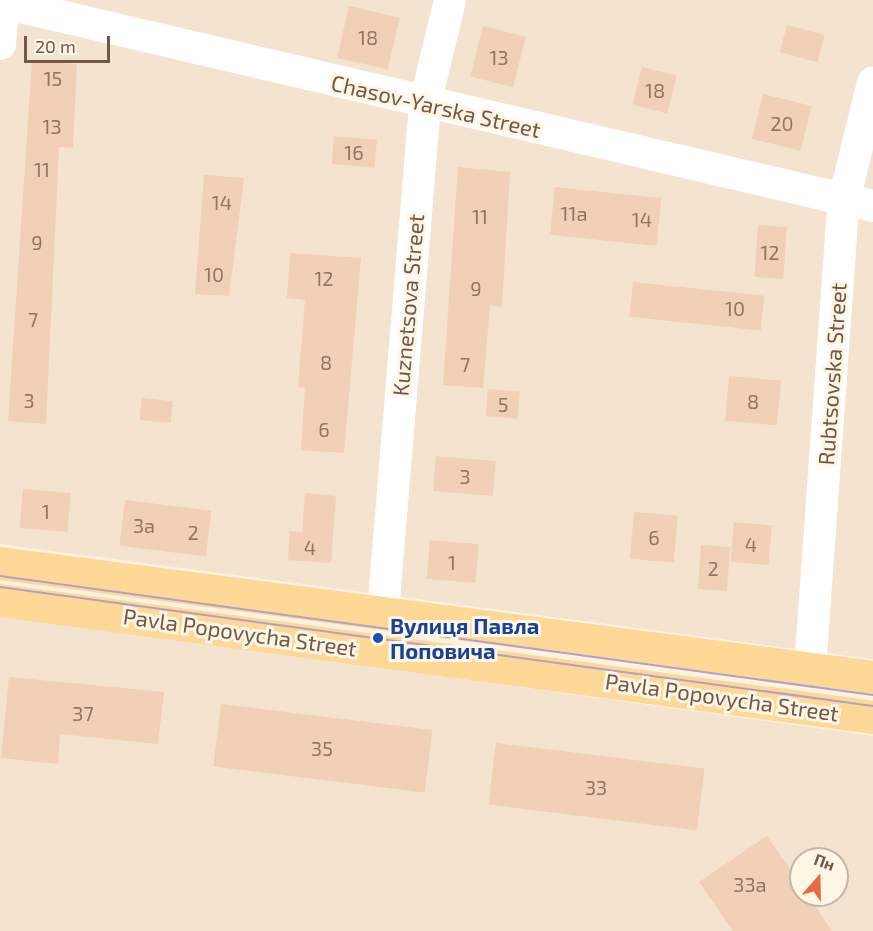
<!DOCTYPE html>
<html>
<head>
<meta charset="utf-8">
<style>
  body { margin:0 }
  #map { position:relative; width:873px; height:931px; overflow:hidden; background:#fcf2e0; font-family:"Exo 2",sans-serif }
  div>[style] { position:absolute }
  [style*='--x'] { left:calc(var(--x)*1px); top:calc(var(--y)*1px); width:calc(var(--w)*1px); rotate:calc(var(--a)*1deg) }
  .residential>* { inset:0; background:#f4e3ce }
  .building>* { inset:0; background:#f2cfb7; transform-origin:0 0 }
  .minor>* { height:32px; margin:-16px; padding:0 16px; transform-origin:16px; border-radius:16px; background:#fff }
  .major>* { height:33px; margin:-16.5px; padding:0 16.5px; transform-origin:16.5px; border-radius:16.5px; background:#fdd897 }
  .tram>* { height:1.5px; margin:-0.75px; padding:0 0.75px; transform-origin:0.75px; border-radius:0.75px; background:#b49fc5 }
  .dots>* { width:16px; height:16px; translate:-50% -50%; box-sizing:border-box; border:3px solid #fff6e6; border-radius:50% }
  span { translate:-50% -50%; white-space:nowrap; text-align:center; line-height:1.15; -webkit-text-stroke:6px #fff6e6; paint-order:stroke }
  .number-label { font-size:20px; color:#937563 }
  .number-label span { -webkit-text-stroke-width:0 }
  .street-label { font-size:22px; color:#735747 }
  .transit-label { font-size:22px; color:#164399; font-weight:700 }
  .left { translate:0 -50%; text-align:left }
  .north { position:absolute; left:789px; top:847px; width:60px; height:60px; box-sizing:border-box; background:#fff6e6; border:2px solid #c7b6a6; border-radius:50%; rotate:20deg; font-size:16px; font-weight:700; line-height:24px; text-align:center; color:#735747 }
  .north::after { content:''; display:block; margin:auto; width:21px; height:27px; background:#e96942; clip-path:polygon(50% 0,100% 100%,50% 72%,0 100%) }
  .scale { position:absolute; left:24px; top:36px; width:86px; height:27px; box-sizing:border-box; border:3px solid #735747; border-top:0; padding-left:8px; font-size:18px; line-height:21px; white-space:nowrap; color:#735747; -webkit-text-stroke:4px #fff6e6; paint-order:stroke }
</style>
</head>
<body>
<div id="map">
  <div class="residential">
    <i style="clip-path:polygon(0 0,873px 0,873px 659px,0 544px)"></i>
    <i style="clip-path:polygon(evenodd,0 615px,873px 736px,873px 931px,0 931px,0 615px,801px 859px,837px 859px,837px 895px,801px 895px,801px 859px)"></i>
  </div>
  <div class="building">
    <i style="left:349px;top:6px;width:52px;height:53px;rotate:13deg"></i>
    <i style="left:787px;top:25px;width:39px;height:28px;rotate:15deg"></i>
    <i style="left:483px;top:26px;width:44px;height:52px;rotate:14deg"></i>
    <i style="clip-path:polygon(32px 61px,77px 64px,73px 148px,59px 147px,46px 424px,8px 421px)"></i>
    <i style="left:642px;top:67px;width:36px;height:39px;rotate:14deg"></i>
    <i style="left:763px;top:94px;width:50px;height:46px;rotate:14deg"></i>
    <i style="left:334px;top:136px;width:43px;height:28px;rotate:5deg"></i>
    <i style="clip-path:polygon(458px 167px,510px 172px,502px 307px,490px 305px,483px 388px,443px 385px)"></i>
    <i style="clip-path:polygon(204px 175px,244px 178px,229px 296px,195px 294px)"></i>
    <i style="left:555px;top:187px;width:107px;height:48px;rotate:6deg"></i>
    <i style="left:758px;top:225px;width:29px;height:52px;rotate:4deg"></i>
    <i style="clip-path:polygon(290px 253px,361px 258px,344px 453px,301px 450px,305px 388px,298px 387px,305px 300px,287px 298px)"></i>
    <i style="left:633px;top:282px;width:132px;height:35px;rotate:6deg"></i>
    <i style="left:729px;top:376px;width:52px;height:45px;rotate:5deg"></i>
    <i style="left:488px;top:389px;width:32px;height:27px;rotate:5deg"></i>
    <i style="left:142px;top:398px;width:31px;height:22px;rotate:6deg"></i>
    <i style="left:436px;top:456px;width:60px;height:35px;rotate:5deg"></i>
    <i style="left:23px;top:489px;width:48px;height:39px;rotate:5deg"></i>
    <i style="clip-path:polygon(305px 493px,336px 496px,331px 563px,288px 560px,290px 531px,302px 532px)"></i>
    <i style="left:125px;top:500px;width:87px;height:46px;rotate:7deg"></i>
    <i style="left:634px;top:512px;width:44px;height:47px;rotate:5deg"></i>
    <i style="left:734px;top:522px;width:38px;height:40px;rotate:5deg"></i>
    <i style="left:430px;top:540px;width:49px;height:39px;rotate:5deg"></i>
    <i style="left:701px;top:545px;width:29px;height:44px;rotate:4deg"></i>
    <i style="clip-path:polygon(9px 677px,164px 692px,158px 744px,60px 734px,58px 764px,1px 758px)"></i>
    <i style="left:221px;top:704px;width:213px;height:63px;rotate:7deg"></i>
    <i style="left:496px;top:743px;width:210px;height:62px;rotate:7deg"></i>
    <i style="clip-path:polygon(767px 836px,801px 885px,801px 895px,808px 895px,832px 931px,733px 931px,699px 882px)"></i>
  </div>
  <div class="minor">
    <i style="--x:0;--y:2;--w:897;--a:13.15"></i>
    <i style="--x:0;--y:44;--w:44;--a:-84.8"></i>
    <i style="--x:383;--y:612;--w:510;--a:-85.27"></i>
    <i style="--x:425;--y:104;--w:107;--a:-76.5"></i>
    <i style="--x:810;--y:669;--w:470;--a:-85.9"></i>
    <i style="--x:844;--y:200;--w:121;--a:-76.1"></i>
  </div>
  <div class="major">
    <i style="--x:0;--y:563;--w:880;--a:7.44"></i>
    <i style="--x:0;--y:600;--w:881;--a:7.63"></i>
  </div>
  <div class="tram">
    <i style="--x:0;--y:576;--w:881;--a:7.76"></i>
    <i style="--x:0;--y:587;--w:881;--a:7.76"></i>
  </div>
  <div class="dots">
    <i style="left:378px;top:638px;background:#1a4fb4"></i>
  </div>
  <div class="number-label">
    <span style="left:368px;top:37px">18</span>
    <span style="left:499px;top:57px">13</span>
    <span style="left:53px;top:78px">15</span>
    <span style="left:655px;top:90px">18</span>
    <span style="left:782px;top:123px">20</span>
    <span style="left:52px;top:126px">13</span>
    <span style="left:354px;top:152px">16</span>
    <span style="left:42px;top:169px">11</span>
    <span style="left:222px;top:202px">14</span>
    <span style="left:574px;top:213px">11а</span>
    <span style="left:480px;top:216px">11</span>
    <span style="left:642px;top:219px">14</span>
    <span style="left:37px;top:242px">9</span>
    <span style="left:770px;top:252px">12</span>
    <span style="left:214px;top:274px">10</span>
    <span style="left:324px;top:278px">12</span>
    <span style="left:476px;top:288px">9</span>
    <span style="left:735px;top:308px">10</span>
    <span style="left:33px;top:319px">7</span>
    <span style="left:326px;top:362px">8</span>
    <span style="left:465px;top:364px">7</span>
    <span style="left:29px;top:400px">3</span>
    <span style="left:753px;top:401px">8</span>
    <span style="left:503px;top:404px">5</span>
    <span style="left:324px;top:429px">6</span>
    <span style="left:465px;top:476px">3</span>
    <span style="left:46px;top:511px">1</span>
    <span style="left:144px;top:525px">3а</span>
    <span style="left:193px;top:532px">2</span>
    <span style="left:654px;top:537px">6</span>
    <span style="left:751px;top:544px">4</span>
    <span style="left:310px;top:547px">4</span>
    <span style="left:452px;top:562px">1</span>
    <span style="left:713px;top:568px">2</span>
    <span style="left:83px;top:713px">37</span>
    <span style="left:322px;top:748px">35</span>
    <span style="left:596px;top:787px">33</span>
    <span style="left:750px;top:884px">33а</span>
  </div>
  <div class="street-label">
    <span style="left:436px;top:106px;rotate:13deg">Chasov-Yarska Street</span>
    <span style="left:408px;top:305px;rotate:-85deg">Kuznetsova Street</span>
    <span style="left:832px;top:374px;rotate:-86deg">Rubtsovska Street</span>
    <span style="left:240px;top:632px;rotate:8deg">Pavla Popovycha Street</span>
    <span style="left:722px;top:697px;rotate:8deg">Pavla Popovycha Street</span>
  </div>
  <div class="transit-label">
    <span class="left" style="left:390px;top:638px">Вулиця Павла<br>Поповича</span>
  </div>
  <div class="north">Пн</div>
  <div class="scale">20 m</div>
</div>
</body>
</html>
